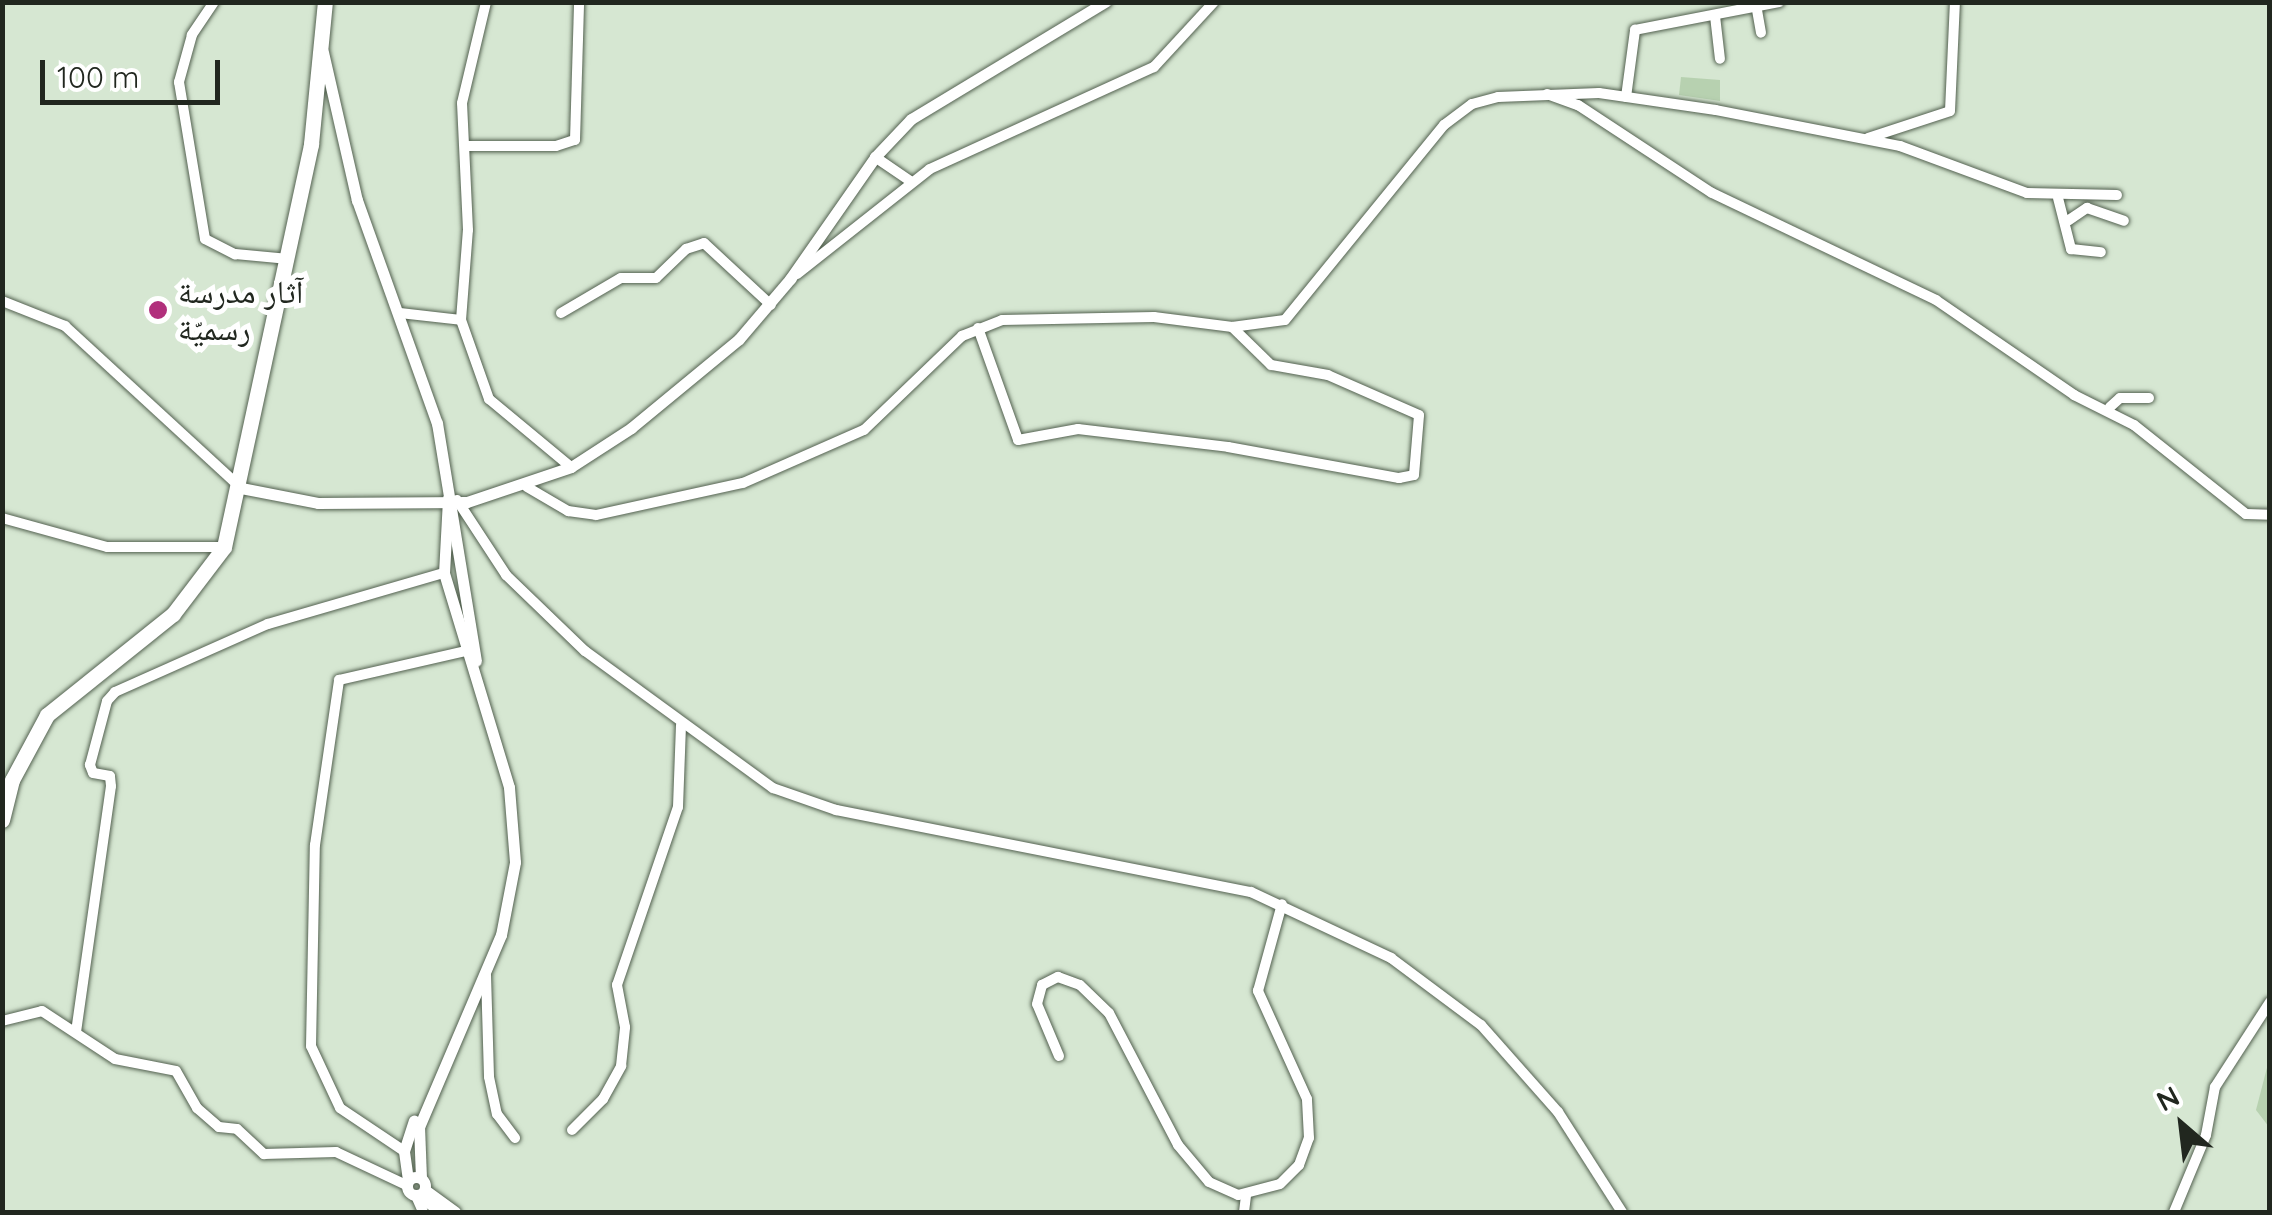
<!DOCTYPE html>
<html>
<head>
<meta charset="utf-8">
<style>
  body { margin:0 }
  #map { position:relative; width:2272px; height:1215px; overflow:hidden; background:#d6e7d2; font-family:Quicksand,"Noto Naskh Arabic",sans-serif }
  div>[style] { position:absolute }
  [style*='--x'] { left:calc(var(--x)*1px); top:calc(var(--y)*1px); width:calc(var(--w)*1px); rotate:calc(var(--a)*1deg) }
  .green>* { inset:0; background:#b7d1b0 }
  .roads { filter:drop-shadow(0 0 2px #536150) drop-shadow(0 0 2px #536150) }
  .minor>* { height:10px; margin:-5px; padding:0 5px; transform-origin:5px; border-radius:5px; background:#fff }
  .tertiary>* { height:11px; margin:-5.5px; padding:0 5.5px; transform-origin:5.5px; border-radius:5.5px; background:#fff }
  .tertiary>.ring { margin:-5.5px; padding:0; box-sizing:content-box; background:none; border:11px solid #fff; border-radius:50% }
  .primary>* { height:15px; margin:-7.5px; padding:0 7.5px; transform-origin:7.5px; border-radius:7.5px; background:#fff }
  .dots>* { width:28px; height:28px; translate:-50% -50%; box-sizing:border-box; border:5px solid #fff; border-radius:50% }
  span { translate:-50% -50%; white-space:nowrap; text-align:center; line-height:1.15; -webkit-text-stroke:10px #fff; paint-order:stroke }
  .poi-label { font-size:32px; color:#21271f }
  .left { translate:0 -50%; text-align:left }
  .frame { position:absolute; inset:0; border:5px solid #21271f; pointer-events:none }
  .north { position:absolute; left:2132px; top:1075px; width:100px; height:100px; -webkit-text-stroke:8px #fff; paint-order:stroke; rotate:332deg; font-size:28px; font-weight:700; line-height:40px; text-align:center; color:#21271f }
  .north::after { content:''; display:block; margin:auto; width:35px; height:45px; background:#21271f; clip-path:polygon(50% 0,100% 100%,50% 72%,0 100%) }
  .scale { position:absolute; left:40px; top:60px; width:180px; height:45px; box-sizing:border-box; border:5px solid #21271f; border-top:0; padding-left:12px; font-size:30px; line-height:35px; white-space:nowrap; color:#21271f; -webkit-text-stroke:8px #fff; paint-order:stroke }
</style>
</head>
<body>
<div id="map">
  <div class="green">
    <i style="clip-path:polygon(1681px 77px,1720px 80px,1720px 101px,1679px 95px)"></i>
    <i style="clip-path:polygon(2269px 1060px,2269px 1127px,2256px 1110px)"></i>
  </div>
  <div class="roads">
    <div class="minor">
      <i style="--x:214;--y:2;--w:40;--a:124"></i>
      <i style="--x:192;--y:35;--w:49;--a:105.5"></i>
      <i style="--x:179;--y:82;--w:159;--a:80.6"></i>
      <i style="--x:205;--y:239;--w:34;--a:27"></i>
      <i style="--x:235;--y:254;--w:54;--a:5.3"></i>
      <i style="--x:1757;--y:10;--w:23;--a:80"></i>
      <i style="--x:1715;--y:16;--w:43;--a:83.4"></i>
      <i style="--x:1547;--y:94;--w:33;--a:20"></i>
      <i style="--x:1578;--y:105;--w:160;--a:33.3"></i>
      <i style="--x:1712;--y:193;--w:248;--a:25.5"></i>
      <i style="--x:1936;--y:300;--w:168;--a:34.5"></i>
      <i style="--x:2074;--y:395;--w:67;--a:26.6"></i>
      <i style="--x:2134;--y:425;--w:143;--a:38.5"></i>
      <i style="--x:2246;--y:514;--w:24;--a:2"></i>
      <i style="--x:1626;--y:97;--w:68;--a:-82.3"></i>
      <i style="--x:1635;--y:30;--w:147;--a:-11"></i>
      <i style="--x:1868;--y:138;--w:86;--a:-18.2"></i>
      <i style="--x:1950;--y:111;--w:109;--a:-87.4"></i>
      <i style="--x:465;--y:146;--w:91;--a:0"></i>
      <i style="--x:556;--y:146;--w:20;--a:-18"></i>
      <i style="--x:575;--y:140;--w:138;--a:-88.3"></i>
      <i style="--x:875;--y:157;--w:42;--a:34.4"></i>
      <i style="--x:2058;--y:198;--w:53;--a:75.7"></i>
      <i style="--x:2071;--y:249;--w:30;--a:6"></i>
      <i style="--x:2069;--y:220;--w:22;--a:-34"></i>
      <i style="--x:2087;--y:208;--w:39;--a:19"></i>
      <i style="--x:797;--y:274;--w:169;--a:-38.3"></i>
      <i style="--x:930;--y:169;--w:246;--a:-24.5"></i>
      <i style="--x:1154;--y:67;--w:88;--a:-47.3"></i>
      <i style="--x:2;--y:301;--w:68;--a:21.6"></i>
      <i style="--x:65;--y:326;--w:238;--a:42.6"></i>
      <i style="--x:400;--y:313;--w:61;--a:6.5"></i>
      <i style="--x:461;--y:320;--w:90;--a:-85.6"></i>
      <i style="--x:468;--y:230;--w:127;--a:-92.7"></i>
      <i style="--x:462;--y:103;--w:104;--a:-76.6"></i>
      <i style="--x:561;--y:313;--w:69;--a:-30.3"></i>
      <i style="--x:621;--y:278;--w:35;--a:0"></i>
      <i style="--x:656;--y:278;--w:42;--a:-44"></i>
      <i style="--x:686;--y:249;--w:19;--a:-18"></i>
      <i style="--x:704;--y:243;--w:91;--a:42.8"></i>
      <i style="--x:461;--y:320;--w:84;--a:70.5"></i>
      <i style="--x:489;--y:399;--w:107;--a:39.7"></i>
      <i style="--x:978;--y:328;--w:119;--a:70.3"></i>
      <i style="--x:1018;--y:440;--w:61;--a:-10.4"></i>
      <i style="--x:1078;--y:429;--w:151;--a:6.8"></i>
      <i style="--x:1228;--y:447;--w:174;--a:10.3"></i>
      <i style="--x:1399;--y:478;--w:15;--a:-11"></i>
      <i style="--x:1414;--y:475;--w:60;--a:-85.2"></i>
      <i style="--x:1419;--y:415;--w:99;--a:-156.3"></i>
      <i style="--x:1328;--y:375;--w:58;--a:-170"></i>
      <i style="--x:1271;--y:365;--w:54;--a:-135.7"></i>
      <i style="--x:2110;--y:407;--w:13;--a:-42"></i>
      <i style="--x:2120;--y:398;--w:29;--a:0"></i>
      <i style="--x:527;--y:487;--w:48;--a:30.3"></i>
      <i style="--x:568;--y:511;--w:28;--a:8"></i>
      <i style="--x:596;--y:515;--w:150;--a:-12.3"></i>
      <i style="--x:743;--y:483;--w:132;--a:-23.7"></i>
      <i style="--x:864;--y:430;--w:136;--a:-43.8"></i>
      <i style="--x:962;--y:336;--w:43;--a:-21.8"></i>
      <i style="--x:1002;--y:320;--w:152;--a:-1.1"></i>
      <i style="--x:1154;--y:317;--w:79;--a:7.3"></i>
      <i style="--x:1232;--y:327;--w:53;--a:-7.5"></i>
      <i style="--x:1285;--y:320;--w:252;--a:-50.8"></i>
      <i style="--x:1444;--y:125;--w:35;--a:-37"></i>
      <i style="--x:1472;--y:104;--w:27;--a:-15"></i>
      <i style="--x:1498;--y:97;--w:101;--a:-2.3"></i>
      <i style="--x:1599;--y:93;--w:118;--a:8.3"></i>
      <i style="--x:1716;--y:110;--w:187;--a:11.1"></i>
      <i style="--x:1900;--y:146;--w:135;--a:20.3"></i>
      <i style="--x:2027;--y:193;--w:90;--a:1.3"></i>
      <i style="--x:457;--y:500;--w:90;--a:56.8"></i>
      <i style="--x:506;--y:575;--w:110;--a:43.9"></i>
      <i style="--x:585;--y:651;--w:233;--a:36.1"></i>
      <i style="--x:773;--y:788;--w:67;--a:19.2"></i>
      <i style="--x:836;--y:810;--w:423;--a:11.2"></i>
      <i style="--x:1251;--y:892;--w:155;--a:25.2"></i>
      <i style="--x:1391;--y:958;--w:112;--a:36.7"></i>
      <i style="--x:1481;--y:1025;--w:116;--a:48.5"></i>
      <i style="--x:1558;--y:1112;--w:119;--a:57.4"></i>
      <i style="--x:2;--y:518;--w:109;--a:15.4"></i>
      <i style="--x:107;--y:547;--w:117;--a:0"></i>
      <i style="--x:486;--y:975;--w:102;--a:88.3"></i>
      <i style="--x:489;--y:1077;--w:38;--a:78"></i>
      <i style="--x:497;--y:1114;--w:30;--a:53"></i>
      <i style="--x:2;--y:1021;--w:41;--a:-14"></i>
      <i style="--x:42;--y:1011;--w:87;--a:33.3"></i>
      <i style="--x:115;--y:1059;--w:62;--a:11.1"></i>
      <i style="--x:176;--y:1071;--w:43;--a:60.4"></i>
      <i style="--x:197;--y:1108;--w:29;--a:41"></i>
      <i style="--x:219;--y:1127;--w:18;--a:6"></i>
      <i style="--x:237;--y:1129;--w:37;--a:43"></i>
      <i style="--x:264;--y:1154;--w:72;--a:-1.6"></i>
      <i style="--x:336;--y:1152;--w:77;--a:25.2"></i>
      <i style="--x:76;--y:1032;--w:248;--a:-81.9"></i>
      <i style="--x:111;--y:786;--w:10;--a:-96"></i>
      <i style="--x:110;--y:776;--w:17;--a:-170"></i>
      <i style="--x:93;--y:773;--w:9;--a:-111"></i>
      <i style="--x:90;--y:765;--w:66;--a:-75.1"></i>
      <i style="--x:107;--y:701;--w:12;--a:-48"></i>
      <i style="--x:115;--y:692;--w:167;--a:-24"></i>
      <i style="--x:268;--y:624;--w:183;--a:-16.2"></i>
      <i style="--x:1059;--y:1056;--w:56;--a:-112.9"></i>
      <i style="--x:1037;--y:1004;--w:20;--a:-75"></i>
      <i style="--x:1042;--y:985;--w:18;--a:-27"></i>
      <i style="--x:1058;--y:977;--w:23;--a:20"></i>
      <i style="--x:1080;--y:985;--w:40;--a:44"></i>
      <i style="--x:1109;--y:1013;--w:149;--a:62.4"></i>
      <i style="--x:1178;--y:1145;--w:48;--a:50"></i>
      <i style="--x:1209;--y:1182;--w:32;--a:24"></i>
      <i style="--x:1238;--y:1195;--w:43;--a:-14.7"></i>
      <i style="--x:1280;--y:1184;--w:27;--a:-45"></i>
      <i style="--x:1299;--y:1165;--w:29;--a:-70"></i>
      <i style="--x:1309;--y:1138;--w:39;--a:-93"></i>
      <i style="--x:1307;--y:1099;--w:119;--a:-114.4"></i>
      <i style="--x:1258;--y:991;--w:90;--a:-74.6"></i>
      <i style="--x:572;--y:1130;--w:44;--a:-45"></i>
      <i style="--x:603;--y:1099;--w:38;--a:-61"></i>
      <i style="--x:621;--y:1066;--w:39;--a:-84"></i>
      <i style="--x:625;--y:1027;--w:43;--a:-100.8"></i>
      <i style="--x:617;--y:985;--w:188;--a:-71.1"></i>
      <i style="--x:678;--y:807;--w:82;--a:-87.9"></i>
      <i style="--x:404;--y:1151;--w:77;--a:-146.1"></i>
      <i style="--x:340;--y:1108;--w:68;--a:-115.1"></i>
      <i style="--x:311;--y:1046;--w:201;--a:-88.9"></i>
      <i style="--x:315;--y:845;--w:167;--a:-81.7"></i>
      <i style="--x:339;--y:680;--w:130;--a:-12.9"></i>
      <i style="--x:416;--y:1196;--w:17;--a:66"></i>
      <i style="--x:1244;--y:1212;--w:17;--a:-83"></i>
      <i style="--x:2174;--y:1212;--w:83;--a:-67.4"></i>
      <i style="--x:2206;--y:1135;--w:49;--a:-79.4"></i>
      <i style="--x:2215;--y:1087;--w:101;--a:-57.1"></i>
    </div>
    <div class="tertiary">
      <i style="--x:323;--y:52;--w:152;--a:77.1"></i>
      <i style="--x:357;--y:200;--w:237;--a:70.3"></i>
      <i style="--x:437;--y:423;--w:241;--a:80.7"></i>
      <i style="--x:241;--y:488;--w:78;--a:11"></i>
      <i style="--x:318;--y:503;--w:149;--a:-0.4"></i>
      <i style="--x:467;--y:502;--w:110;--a:-18.6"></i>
      <i style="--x:571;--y:467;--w:72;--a:-33"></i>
      <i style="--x:631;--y:428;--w:140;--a:-39.5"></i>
      <i style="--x:739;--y:339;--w:79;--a:-49.6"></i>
      <i style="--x:790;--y:279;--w:149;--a:-55.1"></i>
      <i style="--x:875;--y:157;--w:52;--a:-46.5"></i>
      <i style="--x:911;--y:119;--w:227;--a:-31.1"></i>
      <i class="ring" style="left:407px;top:1177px;width:7px;height:7px"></i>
      <i style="--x:421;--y:1178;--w:51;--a:-92.2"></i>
      <i style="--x:419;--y:1127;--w:209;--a:-66.9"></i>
      <i style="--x:501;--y:935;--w:74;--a:-79.1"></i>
      <i style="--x:515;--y:862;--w:75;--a:-94.6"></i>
      <i style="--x:509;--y:787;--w:224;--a:-106.9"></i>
      <i style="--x:444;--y:573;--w:75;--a:-86.9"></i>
      <i style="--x:408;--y:1180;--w:29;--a:-98"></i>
      <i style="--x:404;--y:1151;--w:32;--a:-72"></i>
      <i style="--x:425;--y:1190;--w:37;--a:36"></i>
      <i style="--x:418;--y:1195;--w:29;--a:36"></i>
    </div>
    <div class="primary">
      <i style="--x:2;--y:820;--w:41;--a:-76"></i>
      <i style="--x:12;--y:780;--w:74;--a:-61.7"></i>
      <i style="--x:47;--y:715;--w:161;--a:-38.7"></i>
      <i style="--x:173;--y:614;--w:84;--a:-52.7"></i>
      <i style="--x:224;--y:547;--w:412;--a:-77.8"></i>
      <i style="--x:311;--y:144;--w:143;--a:-84.4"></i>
    </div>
  </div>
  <div class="dots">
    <i style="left:158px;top:310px;background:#b1307c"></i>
  </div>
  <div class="poi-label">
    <span class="left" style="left:178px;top:310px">آثار مدرسة<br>رسميّة</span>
  </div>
  <div class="frame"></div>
  <div class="north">N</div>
  <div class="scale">100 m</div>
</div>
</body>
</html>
